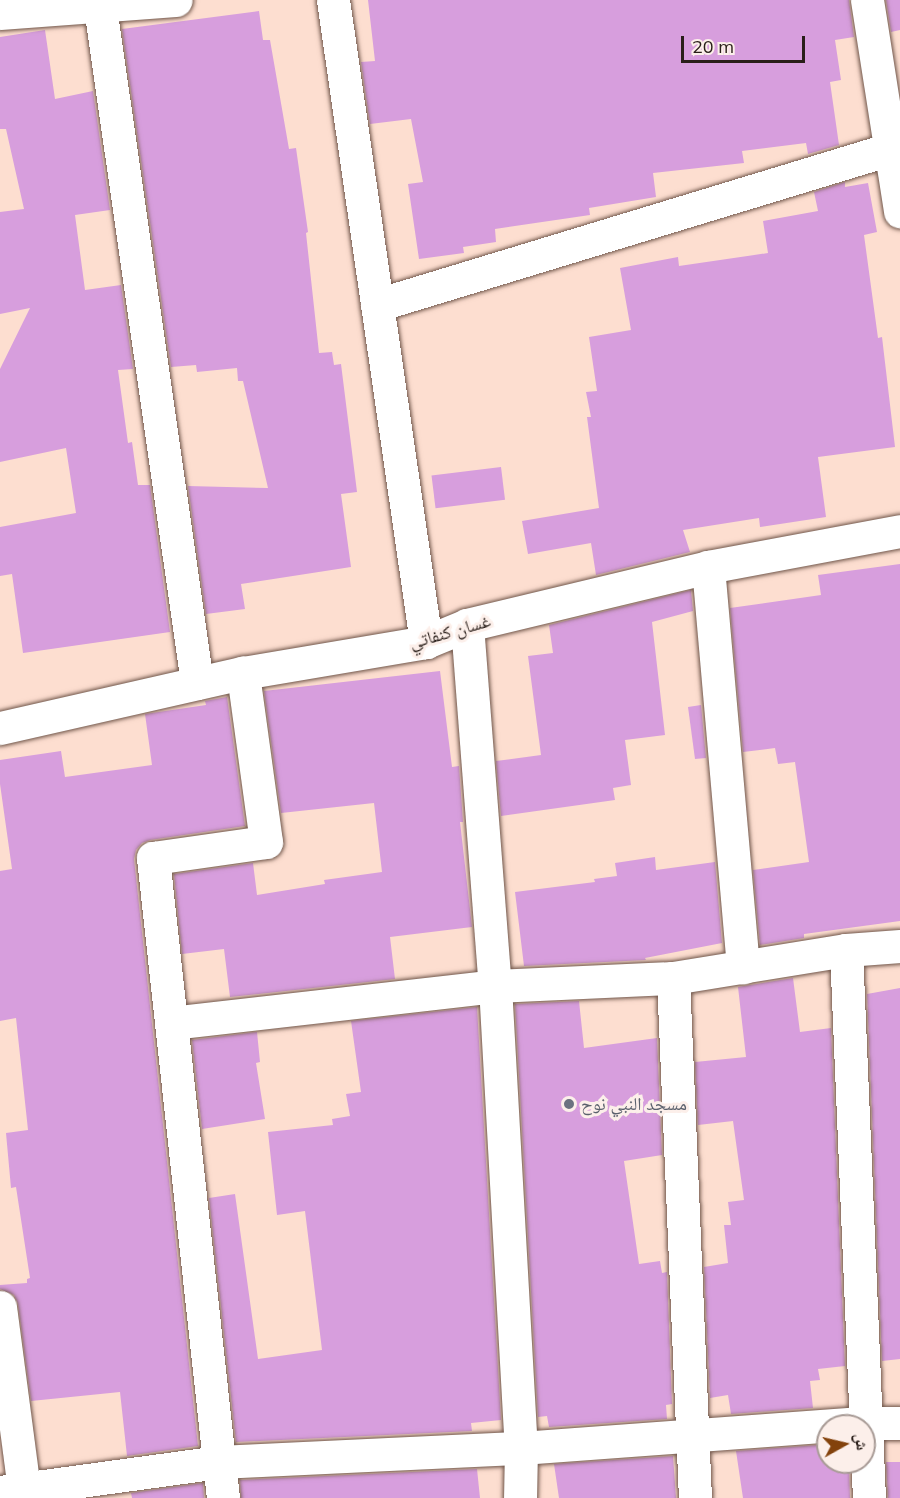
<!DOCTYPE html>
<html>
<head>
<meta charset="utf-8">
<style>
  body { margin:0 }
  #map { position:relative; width:900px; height:1498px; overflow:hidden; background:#fdded0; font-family:Mulish,"Noto Naskh Arabic",sans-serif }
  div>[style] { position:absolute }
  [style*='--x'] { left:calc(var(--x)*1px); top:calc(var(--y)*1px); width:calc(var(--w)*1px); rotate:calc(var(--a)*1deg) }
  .building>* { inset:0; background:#d79edd; transform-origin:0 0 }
  .roads { filter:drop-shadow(0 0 2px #70564a) drop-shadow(0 0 2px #70564a) }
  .minor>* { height:33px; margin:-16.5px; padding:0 16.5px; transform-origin:16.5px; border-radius:16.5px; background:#fff }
  .tertiary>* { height:33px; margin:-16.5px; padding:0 16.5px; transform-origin:16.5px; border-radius:16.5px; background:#fff }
  .dots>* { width:16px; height:16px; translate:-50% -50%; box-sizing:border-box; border:3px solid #fcefea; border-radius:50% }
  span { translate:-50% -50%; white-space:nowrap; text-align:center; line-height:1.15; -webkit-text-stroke:6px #fcefea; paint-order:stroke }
  .street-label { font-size:18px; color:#291e19 }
  .worship-label { font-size:18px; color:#5b616d }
  .left { translate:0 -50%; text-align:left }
  .north { position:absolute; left:816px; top:1414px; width:60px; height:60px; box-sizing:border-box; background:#fcefea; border:2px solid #a89b96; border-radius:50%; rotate:82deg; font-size:16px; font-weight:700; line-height:24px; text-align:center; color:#291e19 }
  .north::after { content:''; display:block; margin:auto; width:21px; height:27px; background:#83420c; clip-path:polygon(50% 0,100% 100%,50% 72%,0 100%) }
  .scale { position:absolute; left:681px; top:36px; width:124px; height:27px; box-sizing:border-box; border:3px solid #291e19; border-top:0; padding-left:8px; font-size:18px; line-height:21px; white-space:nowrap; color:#291e19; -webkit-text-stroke:4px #fcefea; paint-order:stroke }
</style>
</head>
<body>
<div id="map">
  <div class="building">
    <i style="clip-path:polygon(368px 0,849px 0,854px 37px,835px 40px,841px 80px,830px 82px,839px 145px,808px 154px,806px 143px,742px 151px,744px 163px,653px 173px,656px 197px,589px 208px,590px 215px,495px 229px,496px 242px,463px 247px,464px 253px,419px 259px,408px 184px,423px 182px,411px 119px,370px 124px,361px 62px,375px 61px)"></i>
    <i style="clip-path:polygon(886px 0,900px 0,900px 30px,891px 32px)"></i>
    <i style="clip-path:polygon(259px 11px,263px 40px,270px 40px,289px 149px,296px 148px,308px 232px,306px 233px,319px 353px,332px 352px,334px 365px,341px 364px,357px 492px,341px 494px,351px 567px,241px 584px,245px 609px,206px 614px,188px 486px,268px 488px,243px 381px,238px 381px,237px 368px,197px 372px,196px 365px,171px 367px,122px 29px)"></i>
    <i style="clip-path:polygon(45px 30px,55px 99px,93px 91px,110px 210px,75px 215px,85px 290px,121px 285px,133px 369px,118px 370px,128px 443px,132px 442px,138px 485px,150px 485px,170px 632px,23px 653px,12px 574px,0 576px,0 527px,76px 513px,66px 448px,0 462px,0 369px,30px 308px,0 314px,0 212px,24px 209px,6px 129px,0 129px,0 37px)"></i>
    <i style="clip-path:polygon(845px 182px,845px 187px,868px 183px,877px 232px,864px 235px,878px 338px,882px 337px,895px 447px,818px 457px,826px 517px,760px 527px,759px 518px,683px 530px,690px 552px,596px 575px,591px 543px,528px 554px,522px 521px,599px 508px,587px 417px,591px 417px,586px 392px,597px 391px,589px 337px,631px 330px,620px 268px,678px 257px,679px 266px,768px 253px,763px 221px,818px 211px,814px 192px)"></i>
    <i style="left:501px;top:467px;width:33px;height:70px;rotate:83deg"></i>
    <i style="clip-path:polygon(900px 564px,900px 921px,804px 934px,804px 938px,760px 945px,753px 870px,809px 862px,795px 762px,778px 764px,775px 748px,743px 752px,730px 608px,821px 595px,818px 575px)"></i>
    <i style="clip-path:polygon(691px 590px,693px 611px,652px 622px,665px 735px,625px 740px,631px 785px,613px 788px,615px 800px,501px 816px,496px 761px,541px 755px,528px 656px,553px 653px,549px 625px)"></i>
    <i style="clip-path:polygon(440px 671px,452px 767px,459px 766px,463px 822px,460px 822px,472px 927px,390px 937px,395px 979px,230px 997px,224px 949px,182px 954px,174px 874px,253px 863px,257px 895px,325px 884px,324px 880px,382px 872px,374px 803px,281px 813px,264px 691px)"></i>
    <i style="clip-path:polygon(227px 697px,245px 826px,150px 840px,142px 843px,136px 850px,134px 859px,198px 1446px,127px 1456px,120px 1392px,31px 1401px,18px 1304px,14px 1295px,0 1289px,0 1285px,27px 1283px,27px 1279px,30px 1278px,16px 1187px,11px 1188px,6px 1133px,28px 1130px,16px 1018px,0 1021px,0 871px,12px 869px,0 784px,0 760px,61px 751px,65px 777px,152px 765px,145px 714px,206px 705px,205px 701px)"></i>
    <i style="clip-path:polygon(701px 705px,706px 758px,695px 759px,688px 707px)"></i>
    <i style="clip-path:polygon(655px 857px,656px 870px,715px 862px,722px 943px,645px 958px,646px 960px,524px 966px,515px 892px,595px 882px,594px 879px,617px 876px,615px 863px)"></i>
    <i style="clip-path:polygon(793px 978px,800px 1032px,831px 1028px,845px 1366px,818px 1369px,820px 1380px,810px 1381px,813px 1408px,731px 1414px,728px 1395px,710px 1398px,704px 1267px,728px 1263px,724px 1225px,731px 1225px,728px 1202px,744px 1200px,733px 1121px,698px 1125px,695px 1062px,746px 1057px,738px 987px)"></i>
    <i style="clip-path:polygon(900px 988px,900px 1359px,882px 1361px,867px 994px)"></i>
    <i style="clip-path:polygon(579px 1001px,584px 1048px,657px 1038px,662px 1155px,624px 1161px,639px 1264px,660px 1261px,662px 1273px,667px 1272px,672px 1404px,666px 1405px,667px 1419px,549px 1427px,547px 1416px,538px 1417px,515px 1004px)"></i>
    <i style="clip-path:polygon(477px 1007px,501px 1420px,471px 1423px,472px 1431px,236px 1442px,209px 1198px,235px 1194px,258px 1359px,322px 1350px,305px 1211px,277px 1215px,268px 1132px,333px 1125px,332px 1119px,350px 1116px,346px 1094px,361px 1092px,351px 1021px)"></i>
    <i style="clip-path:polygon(257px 1032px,260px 1062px,256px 1063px,265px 1119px,202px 1129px,192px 1040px)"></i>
    <i style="clip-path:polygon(818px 1445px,818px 1451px,828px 1450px,828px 1462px,849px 1462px,850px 1498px,743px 1498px,736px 1451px)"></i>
    <i style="clip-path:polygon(673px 1456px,676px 1498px,559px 1498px,554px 1464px)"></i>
    <i style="clip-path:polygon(886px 1462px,900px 1462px,900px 1498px,888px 1498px)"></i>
    <i style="clip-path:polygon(477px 1469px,480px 1498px,241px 1498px,240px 1480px)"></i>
    <i style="clip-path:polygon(203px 1483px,204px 1498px,132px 1498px,131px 1493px)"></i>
  </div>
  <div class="roads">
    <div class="minor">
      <i style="--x:99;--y:0;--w:690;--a:81.83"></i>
      <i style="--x:333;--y:0;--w:649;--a:81.76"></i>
      <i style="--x:867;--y:0;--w:214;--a:81.1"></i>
      <i style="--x:0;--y:13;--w:176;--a:-4.2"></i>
      <i style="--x:377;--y:305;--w:547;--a:-16.91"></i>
      <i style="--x:708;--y:567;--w:402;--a:85"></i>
      <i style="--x:467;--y:625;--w:362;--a:85.6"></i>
      <i style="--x:495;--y:986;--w:463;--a:86.8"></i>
      <i style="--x:521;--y:1448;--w:50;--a:91.1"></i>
      <i style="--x:846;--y:950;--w:548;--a:87.6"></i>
      <i style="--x:673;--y:978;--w:520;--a:87.58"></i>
      <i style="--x:171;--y:1023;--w:326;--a:-6.5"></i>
      <i style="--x:495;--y:986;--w:178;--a:-2.6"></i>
      <i style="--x:673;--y:978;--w:175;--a:-9.2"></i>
      <i style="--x:846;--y:950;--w:54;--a:-4.2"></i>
      <i style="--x:0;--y:1307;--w:193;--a:82.5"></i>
      <i style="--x:0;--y:1492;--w:221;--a:-7.8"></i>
      <i style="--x:219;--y:1462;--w:302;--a:-2.7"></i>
      <i style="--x:521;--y:1448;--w:345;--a:-4.2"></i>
      <i style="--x:865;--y:1423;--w:35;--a:0"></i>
      <i style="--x:223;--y:1498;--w:644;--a:-96.24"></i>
      <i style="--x:153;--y:858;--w:114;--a:-8.1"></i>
      <i style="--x:266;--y:842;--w:171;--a:-97.8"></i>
    </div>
    <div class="tertiary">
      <i style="--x:0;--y:728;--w:249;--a:-12.8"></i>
      <i style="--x:243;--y:673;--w:186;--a:-9.6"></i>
      <i style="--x:426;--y:642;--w:44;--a:-22.5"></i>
      <i style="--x:467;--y:625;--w:248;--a:-13.5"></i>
      <i style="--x:708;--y:567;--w:195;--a:-10.6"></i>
    </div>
  </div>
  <div class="dots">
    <i style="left:569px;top:1104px;background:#6b7280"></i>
  </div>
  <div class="street-label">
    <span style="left:450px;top:632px;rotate:-16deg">غسان كنفاتي</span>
  </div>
  <div class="worship-label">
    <span class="left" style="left:581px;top:1104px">مسجد النبي نوح</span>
  </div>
  <div class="north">ش</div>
  <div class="scale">20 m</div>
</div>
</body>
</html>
